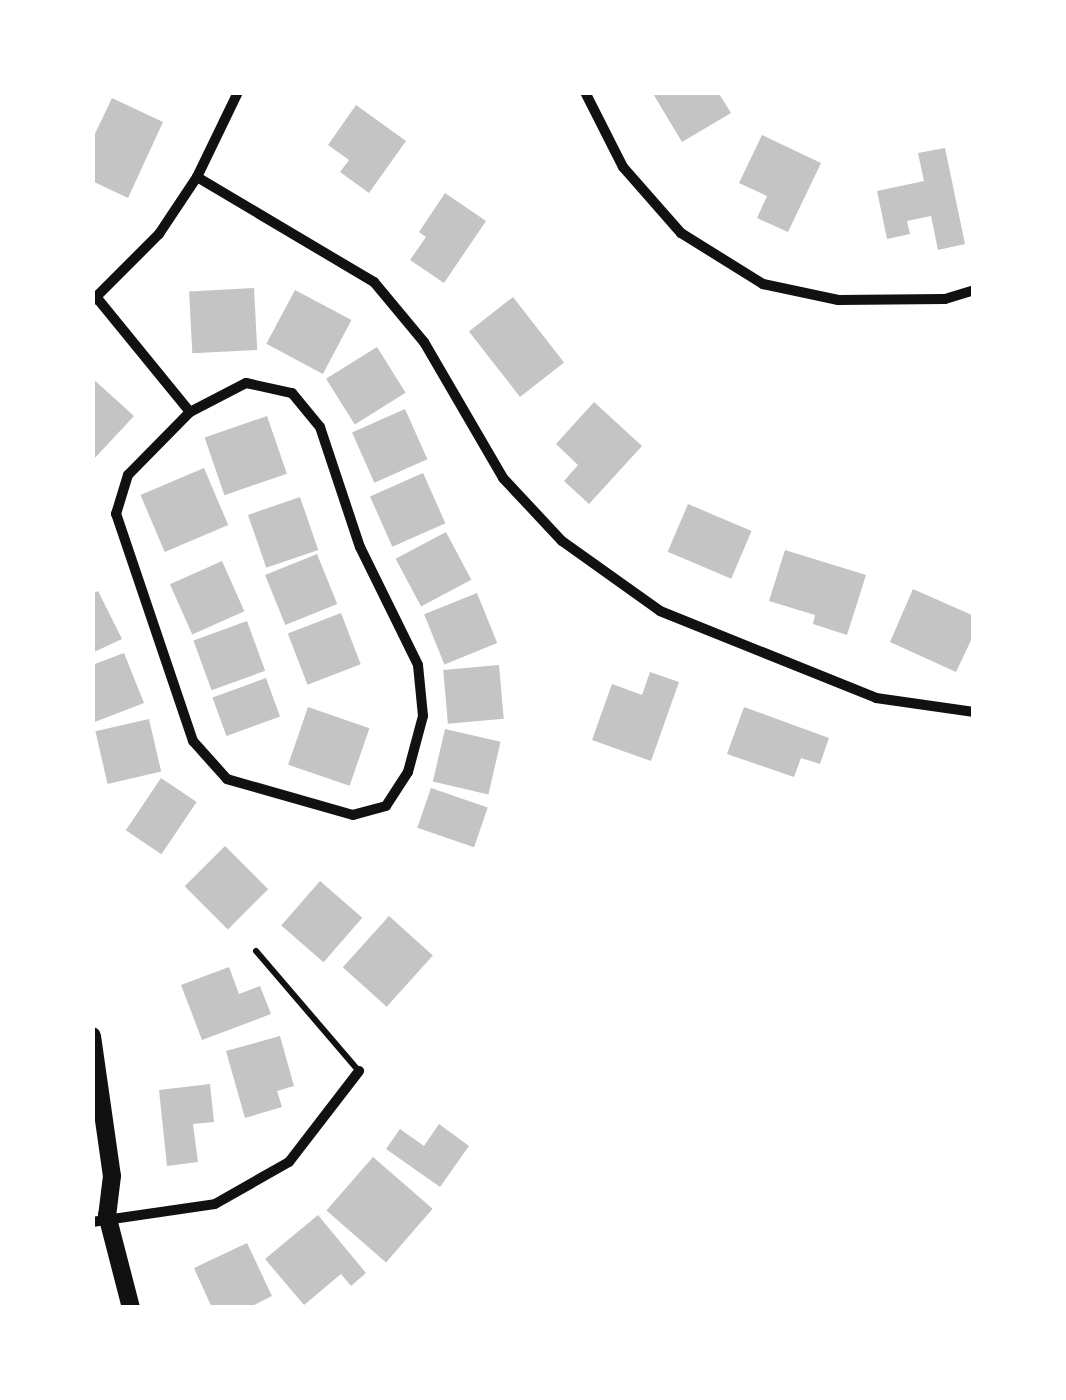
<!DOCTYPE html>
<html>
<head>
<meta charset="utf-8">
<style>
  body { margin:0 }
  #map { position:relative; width:1066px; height:1400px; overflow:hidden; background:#fff; font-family:Bitter,serif }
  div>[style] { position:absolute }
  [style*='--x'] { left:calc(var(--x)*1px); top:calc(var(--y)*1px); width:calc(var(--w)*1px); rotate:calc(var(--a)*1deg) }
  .building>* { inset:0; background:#c4c4c4; transform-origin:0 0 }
  .service>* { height:6px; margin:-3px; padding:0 3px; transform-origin:3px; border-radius:3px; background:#111 }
  .minor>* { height:10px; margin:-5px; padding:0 5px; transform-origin:5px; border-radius:5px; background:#111 }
  .secondary>* { height:18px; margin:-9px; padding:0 9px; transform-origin:9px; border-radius:9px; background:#111 }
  span { translate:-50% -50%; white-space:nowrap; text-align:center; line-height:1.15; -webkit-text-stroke:10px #fff; paint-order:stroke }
  .frame { position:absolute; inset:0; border:95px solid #fff; pointer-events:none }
</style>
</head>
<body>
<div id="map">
  <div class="building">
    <i style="clip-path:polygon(652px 92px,718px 92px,731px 113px,682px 142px)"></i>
    <i style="clip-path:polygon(112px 98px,163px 122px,128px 198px,92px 181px,92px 140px)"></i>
    <i style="clip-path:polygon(356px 105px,406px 141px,369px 193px,340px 172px,349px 160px,328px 145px)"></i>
    <i style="clip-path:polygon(762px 135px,821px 163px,788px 232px,757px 218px,767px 196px,739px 183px)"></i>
    <i style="clip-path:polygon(945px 148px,965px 244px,938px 250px,931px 216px,907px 221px,910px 234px,887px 239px,877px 191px,924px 181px,918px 153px)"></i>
    <i style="clip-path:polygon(445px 193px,486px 221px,444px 283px,410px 260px,426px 237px,419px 232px)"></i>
    <i style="left:254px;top:288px;width:62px;height:65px;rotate:87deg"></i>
    <i style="left:295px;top:290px;width:64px;height:61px;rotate:28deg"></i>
    <i style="left:513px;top:297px;width:83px;height:56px;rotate:52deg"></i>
    <i style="left:377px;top:347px;width:54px;height:60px;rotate:58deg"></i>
    <i style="clip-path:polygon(92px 378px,134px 416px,92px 461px)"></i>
    <i style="clip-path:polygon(594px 402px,642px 446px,589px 504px,564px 481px,578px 465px,556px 444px)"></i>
    <i style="left:405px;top:409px;width:55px;height:58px;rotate:66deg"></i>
    <i style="left:267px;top:416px;width:61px;height:66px;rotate:71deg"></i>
    <i style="left:204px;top:468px;width:62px;height:69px;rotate:67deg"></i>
    <i style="left:423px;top:473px;width:55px;height:58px;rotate:66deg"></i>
    <i style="left:300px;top:497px;width:56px;height:55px;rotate:71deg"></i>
    <i style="left:688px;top:504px;width:69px;height:52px;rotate:23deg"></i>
    <i style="left:446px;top:532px;width:54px;height:57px;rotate:62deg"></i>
    <i style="clip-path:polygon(785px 550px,866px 575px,847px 635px,813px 624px,815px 615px,769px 601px)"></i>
    <i style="left:317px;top:554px;width:54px;height:56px;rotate:68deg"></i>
    <i style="left:222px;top:561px;width:55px;height:57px;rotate:66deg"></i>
    <i style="clip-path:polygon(913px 589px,974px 616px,974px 634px,956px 672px,890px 642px)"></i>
    <i style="clip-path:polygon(98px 591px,122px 639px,92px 653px,92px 594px)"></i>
    <i style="left:477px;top:593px;width:54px;height:57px;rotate:68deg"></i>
    <i style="left:341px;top:613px;width:55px;height:57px;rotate:69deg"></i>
    <i style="left:247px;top:621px;width:53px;height:57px;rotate:70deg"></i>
    <i style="clip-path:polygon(124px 653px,144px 703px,92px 723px,92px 665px)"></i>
    <i style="left:499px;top:665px;width:54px;height:56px;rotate:85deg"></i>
    <i style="clip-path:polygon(650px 672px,679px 682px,651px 761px,592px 740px,612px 684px,642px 695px)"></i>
    <i style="left:266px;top:678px;width:41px;height:57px;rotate:70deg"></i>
    <i style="left:308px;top:707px;width:65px;height:61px;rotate:19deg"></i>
    <i style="clip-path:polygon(744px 707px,829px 738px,820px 764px,801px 758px,794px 777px,727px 754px)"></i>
    <i style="left:149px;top:719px;width:54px;height:55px;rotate:77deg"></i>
    <i style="left:445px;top:729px;width:57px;height:54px;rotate:13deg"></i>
    <i style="left:161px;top:778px;width:43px;height:63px;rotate:34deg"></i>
    <i style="left:431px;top:788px;width:60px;height:42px;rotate:19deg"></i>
    <i style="left:225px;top:846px;width:61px;height:57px;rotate:45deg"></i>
    <i style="left:320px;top:881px;width:56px;height:59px;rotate:41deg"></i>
    <i style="left:389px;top:916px;width:59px;height:69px;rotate:42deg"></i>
    <i style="clip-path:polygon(229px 967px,239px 994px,260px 986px,271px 1014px,202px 1040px,181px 985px)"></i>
    <i style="clip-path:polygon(280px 1036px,294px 1086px,277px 1091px,282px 1107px,245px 1118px,226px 1051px)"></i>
    <i style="clip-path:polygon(210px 1084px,214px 1122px,193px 1124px,198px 1162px,167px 1166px,159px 1090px)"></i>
    <i style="clip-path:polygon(439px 1124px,469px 1146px,440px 1187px,386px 1149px,400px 1129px,424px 1146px)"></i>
    <i style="left:373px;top:1157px;width:79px;height:71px;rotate:41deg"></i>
    <i style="clip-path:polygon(318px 1215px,366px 1273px,351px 1286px,341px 1274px,304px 1305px,265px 1259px)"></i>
    <i style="clip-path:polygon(247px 1243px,272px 1296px,248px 1308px,212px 1308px,194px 1268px)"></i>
  </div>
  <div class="service">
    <i style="--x:256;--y:951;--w:157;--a:49.4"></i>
  </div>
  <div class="minor">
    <i style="--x:585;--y:92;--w:84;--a:63.1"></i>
    <i style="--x:623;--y:167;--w:88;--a:48.7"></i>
    <i style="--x:681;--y:233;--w:97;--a:31.9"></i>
    <i style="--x:763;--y:284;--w:77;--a:12"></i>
    <i style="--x:838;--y:300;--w:107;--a:-0.5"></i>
    <i style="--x:945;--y:299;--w:30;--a:-17"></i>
    <i style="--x:197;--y:177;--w:206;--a:30.7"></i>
    <i style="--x:374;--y:282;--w:78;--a:50.2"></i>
    <i style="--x:424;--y:342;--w:157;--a:59.8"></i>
    <i style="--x:503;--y:478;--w:86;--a:46.9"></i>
    <i style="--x:562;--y:541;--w:120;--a:35.5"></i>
    <i style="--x:660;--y:611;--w:233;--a:21.9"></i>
    <i style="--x:876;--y:698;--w:99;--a:8.1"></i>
    <i style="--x:97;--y:298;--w:147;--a:50.8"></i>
    <i style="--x:92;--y:301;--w:95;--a:-45"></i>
    <i style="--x:159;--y:234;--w:69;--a:-56.3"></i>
    <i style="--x:197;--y:177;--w:94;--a:-64.2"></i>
    <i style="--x:246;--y:383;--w:47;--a:12.3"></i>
    <i style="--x:292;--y:393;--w:44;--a:50.5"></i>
    <i style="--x:320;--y:427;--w:126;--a:71.6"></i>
    <i style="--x:360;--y:547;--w:131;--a:63.8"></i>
    <i style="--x:418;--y:665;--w:51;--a:84.4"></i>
    <i style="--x:423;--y:716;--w:58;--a:105"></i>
    <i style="--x:408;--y:772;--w:40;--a:122.9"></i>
    <i style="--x:386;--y:806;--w:34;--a:165"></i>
    <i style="--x:353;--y:815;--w:131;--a:-164.1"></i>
    <i style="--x:227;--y:779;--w:51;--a:-131.8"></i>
    <i style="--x:193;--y:741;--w:240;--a:-108.7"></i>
    <i style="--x:116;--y:514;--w:41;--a:-72.9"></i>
    <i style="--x:128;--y:475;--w:88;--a:-45.5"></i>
    <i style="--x:190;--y:412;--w:63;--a:-27.4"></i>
    <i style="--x:92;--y:1222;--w:124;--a:-8.3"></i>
    <i style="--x:215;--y:1204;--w:85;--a:-29.6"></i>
    <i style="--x:289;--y:1162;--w:115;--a:-52.4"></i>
  </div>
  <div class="secondary">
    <i style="--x:92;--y:1036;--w:141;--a:81.9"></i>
    <i style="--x:112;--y:1176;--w:39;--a:97"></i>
    <i style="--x:107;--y:1215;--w:96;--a:75.5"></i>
  </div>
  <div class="frame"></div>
</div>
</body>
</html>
